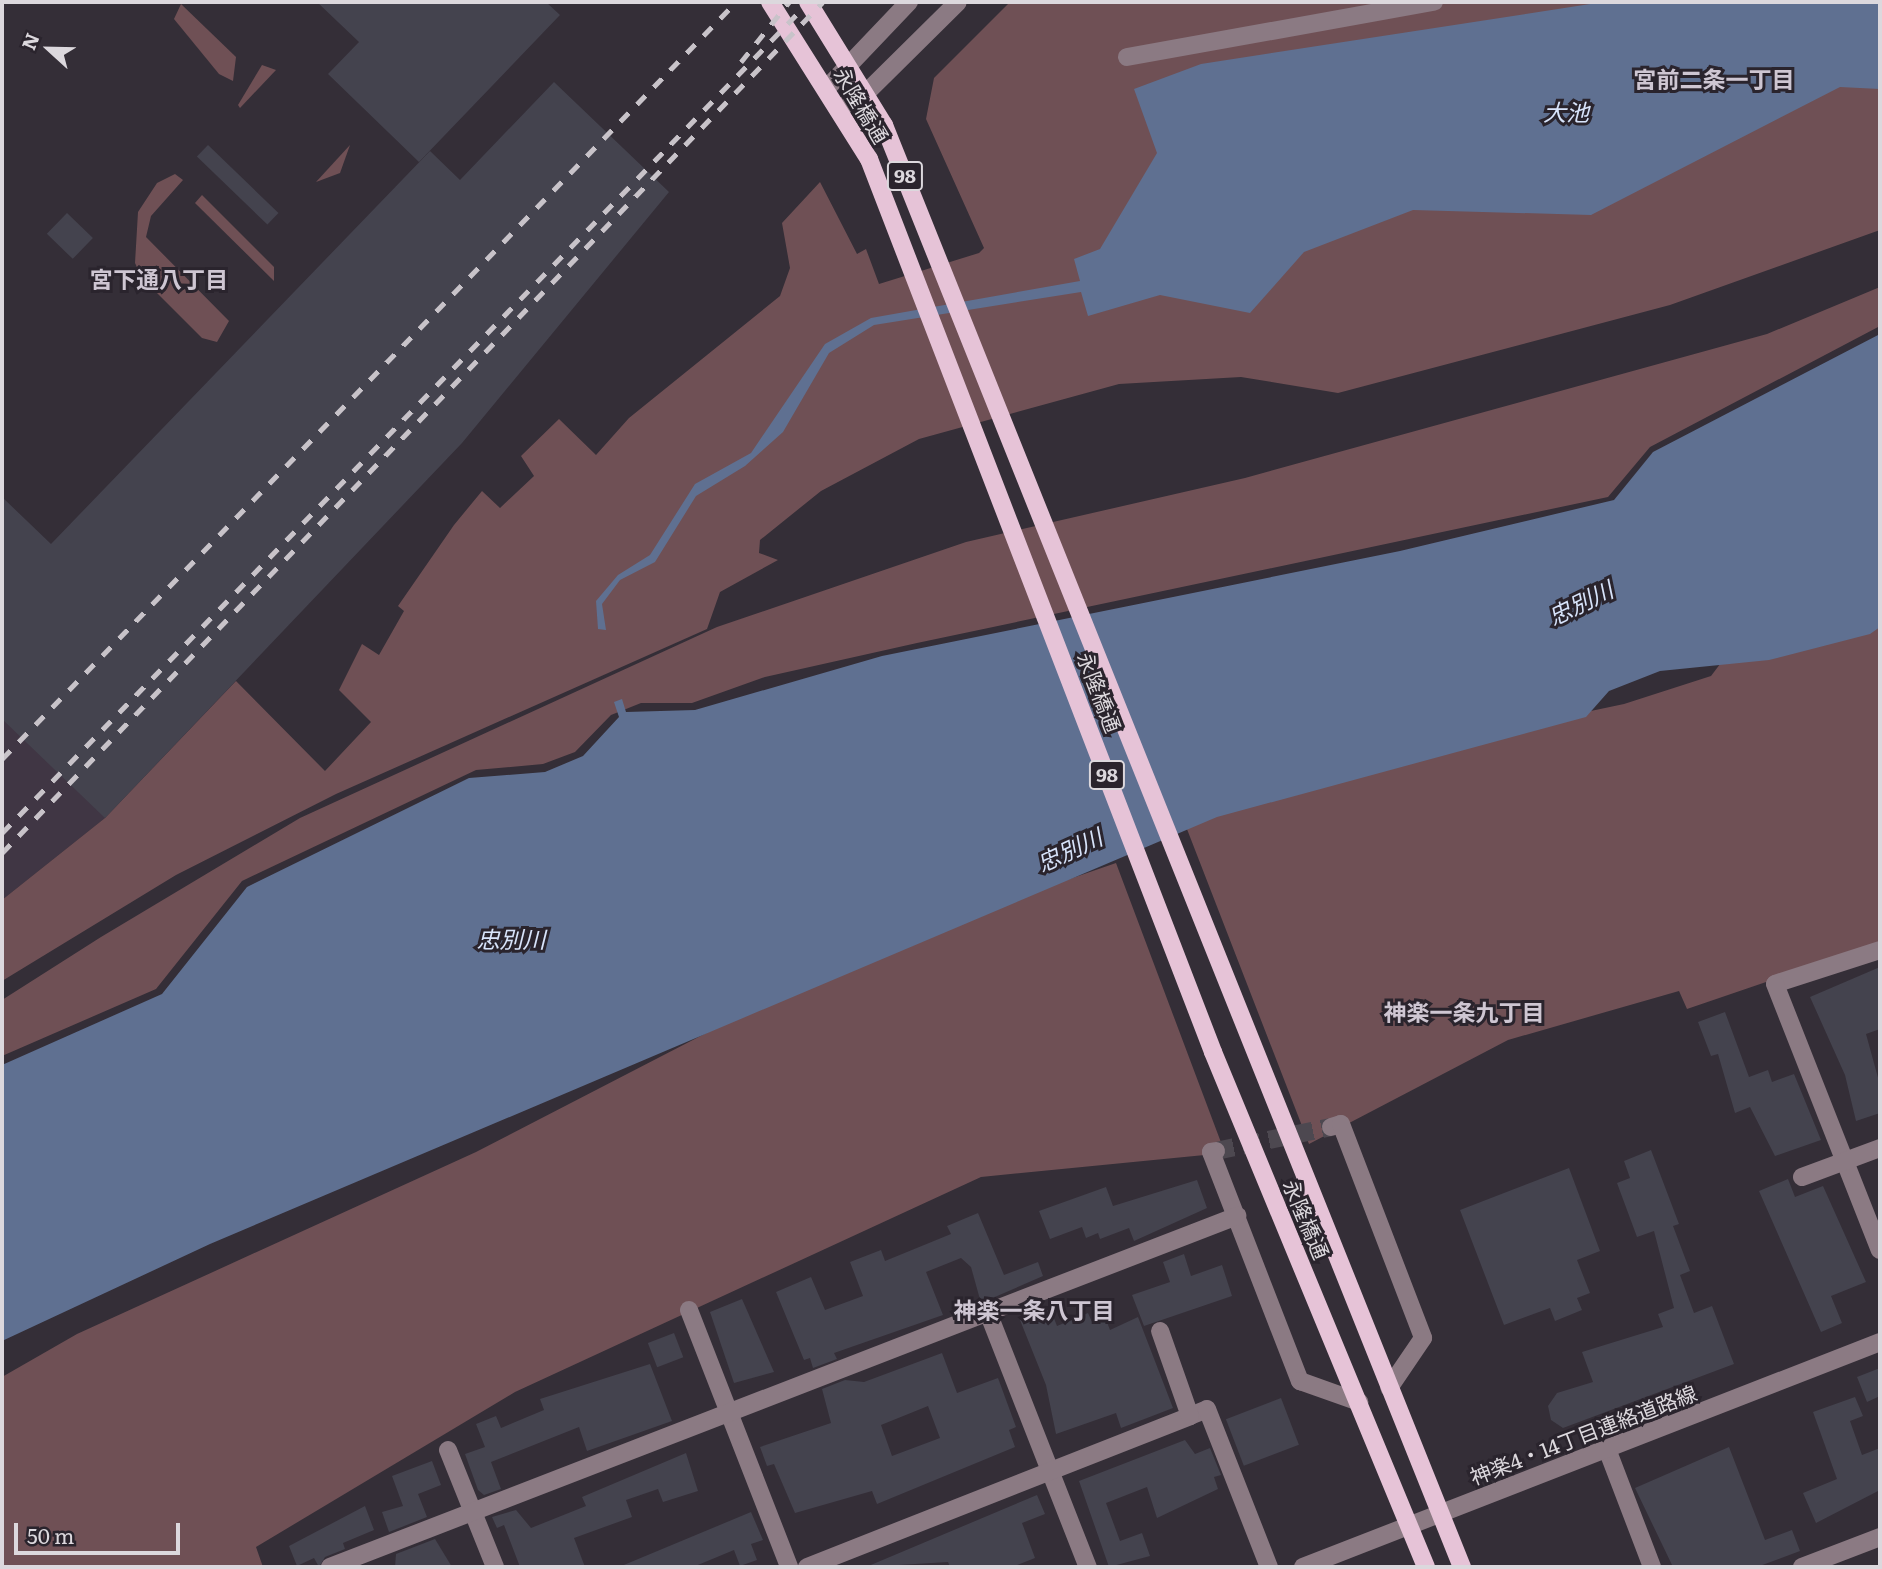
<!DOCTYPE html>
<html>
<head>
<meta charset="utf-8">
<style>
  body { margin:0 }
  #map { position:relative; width:1882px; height:1569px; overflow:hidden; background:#342e37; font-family:Literata,"Noto Sans JP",serif }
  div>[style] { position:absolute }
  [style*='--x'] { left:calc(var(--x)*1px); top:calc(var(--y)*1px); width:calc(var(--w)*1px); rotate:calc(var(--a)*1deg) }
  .built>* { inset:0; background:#403644 }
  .green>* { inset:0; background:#6f5055 }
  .water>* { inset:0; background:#5f7091 }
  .building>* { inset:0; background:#44434e; transform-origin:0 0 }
  .minor-tunnel>* { height:18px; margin-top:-9px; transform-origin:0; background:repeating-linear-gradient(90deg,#4d4850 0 18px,transparent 0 27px) }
  .minor>* { height:18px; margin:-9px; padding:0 9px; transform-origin:9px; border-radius:9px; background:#8b7a83 }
  .major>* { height:18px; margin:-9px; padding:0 9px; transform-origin:9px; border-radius:9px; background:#e6c3d7 }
  .rail>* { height:5px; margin-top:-2.5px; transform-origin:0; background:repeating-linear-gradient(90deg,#c8c3c9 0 12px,transparent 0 24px) }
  span { translate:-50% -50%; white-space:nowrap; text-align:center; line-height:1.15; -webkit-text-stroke:6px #2a242d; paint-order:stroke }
  .shield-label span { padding:2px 5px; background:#2a242d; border:2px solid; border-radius:5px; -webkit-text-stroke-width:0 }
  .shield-label { font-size:19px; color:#dcd8dd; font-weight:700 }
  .street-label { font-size:21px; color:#dcd8dd }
  .neighbourhood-label { font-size:23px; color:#cec6d2; font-weight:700 }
  .water-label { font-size:23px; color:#d8e4fb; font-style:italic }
  .frame { position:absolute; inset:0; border:4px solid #dcd8dd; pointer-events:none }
  .north { position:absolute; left:14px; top:14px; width:70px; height:70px; -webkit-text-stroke:5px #2a242d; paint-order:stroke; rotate:292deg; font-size:19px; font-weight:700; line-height:28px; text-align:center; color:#dcd8dd }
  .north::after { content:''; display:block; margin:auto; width:24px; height:32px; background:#dcd8dd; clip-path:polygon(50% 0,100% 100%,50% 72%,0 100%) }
  .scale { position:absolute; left:14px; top:1523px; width:166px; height:32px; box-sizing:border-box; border:4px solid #dcd8dd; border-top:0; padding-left:9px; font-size:21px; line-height:24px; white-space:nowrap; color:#dcd8dd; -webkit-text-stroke:5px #2a242d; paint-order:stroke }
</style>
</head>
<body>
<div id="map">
  <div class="built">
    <i style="clip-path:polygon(2px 498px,81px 573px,101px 552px,236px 681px,105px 818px,2px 900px)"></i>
  </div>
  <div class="green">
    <i style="clip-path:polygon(1010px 2px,1880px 2px,1880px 230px,1670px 305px,1338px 393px,1241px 377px,1119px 384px,919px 439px,821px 491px,760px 540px,759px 553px,778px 560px,720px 592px,707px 629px,336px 794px,176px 875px,2px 981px,2px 900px,105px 818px,236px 681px,325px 771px,371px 722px,339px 690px,362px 644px,379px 655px,404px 611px,398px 606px,454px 525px,482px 491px,500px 508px,534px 476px,521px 456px,559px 419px,596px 455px,629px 418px,780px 296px,790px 268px,782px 223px,820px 182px,857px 254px,866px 249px,879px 284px,979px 253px,984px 248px,926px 119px,934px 78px)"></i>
    <i style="clip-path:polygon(181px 4px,236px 57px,233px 81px,219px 74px,174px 19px)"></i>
    <i style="clip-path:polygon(262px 65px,276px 70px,240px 108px,238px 105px)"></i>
    <i style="clip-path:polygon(350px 145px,340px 173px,316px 182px)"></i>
    <i style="clip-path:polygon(175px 174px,183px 180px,151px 216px,146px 237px,229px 321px,217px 342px,202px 338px,142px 278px,135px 263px,138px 212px,157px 183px)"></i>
    <i style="clip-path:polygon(202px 195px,274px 267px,274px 281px,195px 203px)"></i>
    <i style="clip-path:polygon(1880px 287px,1880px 326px,1650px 447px,1608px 497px,917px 643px,765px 677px,692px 703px,641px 703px,611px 715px,575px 752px,543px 764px,476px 770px,242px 881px,156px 989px,2px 1056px,2px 1000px,101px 937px,300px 818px,717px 627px,966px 542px,1245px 478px,1767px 334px)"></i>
    <i style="clip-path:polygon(1880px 606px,1880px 943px,1687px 1009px,1679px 991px,1508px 1040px,1309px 1144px,1185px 824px,1529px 724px,1624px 704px,1711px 676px,1739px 639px)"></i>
    <i style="clip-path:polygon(1116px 863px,1225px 1153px,981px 1177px,515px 1392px,256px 1547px,263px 1567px,2px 1567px,2px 1377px,77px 1334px,476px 1152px,747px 1012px,957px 918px)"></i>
  </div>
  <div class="water">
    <i style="clip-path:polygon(1603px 2px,1880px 2px,1880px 89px,1840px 87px,1591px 215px,1413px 210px,1304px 252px,1250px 313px,1160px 295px,1088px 316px,1081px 292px,874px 325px,829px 353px,783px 432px,745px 466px,696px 496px,655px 562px,620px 580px,602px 604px,606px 630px,598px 629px,596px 601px,618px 575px,650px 555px,695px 484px,751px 453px,825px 344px,871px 318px,1080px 281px,1074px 259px,1100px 249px,1157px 153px,1134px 89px,1201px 64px)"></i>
    <i style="clip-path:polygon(1880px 334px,1880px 627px,1870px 634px,1769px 660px,1660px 671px,1609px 691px,1586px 717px,1217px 817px,210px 1244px,2px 1341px,2px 1065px,162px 994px,247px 887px,469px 778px,545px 772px,583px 756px,619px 717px,614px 702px,622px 699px,626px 712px,695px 710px,882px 656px,1400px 551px,1614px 500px,1653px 452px)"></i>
  </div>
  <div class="building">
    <i style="clip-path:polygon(317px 2px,546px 2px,560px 15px,419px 162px,328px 74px,359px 42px)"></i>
    <i style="clip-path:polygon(554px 82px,669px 192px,462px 443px,105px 818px,2px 719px,2px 497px,51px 544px,430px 151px,460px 180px)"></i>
    <i style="left:208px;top:145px;width:98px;height:16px;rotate:44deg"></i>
    <i style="left:67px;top:213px;width:36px;height:29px;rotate:44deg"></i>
    <i style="clip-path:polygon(1880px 967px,1880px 1029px,1866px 1034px,1880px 1085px,1880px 1113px,1856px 1121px,1845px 1075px,1810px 997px)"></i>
    <i style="clip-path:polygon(1725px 1012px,1749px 1077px,1768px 1070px,1772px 1082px,1794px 1074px,1821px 1140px,1775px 1156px,1750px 1107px,1735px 1113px,1718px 1054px,1711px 1056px,1698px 1022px)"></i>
    <i style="clip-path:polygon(1651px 1150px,1679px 1224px,1673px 1226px,1690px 1271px,1680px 1275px,1694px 1313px,1712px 1306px,1734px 1364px,1563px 1428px,1551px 1420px,1548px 1406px,1557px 1393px,1593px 1382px,1582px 1352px,1663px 1327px,1658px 1314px,1674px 1308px,1654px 1231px,1637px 1237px,1617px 1183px,1630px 1178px,1624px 1161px)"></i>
    <i style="clip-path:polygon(1569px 1168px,1600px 1251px,1577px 1260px,1590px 1293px,1577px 1298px,1582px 1310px,1555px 1321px,1550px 1308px,1504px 1325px,1460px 1210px)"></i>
    <i style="clip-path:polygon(1788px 1179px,1795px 1197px,1823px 1186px,1866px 1282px,1831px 1296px,1842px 1323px,1821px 1332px,1759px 1191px)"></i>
    <i style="clip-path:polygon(1197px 1180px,1207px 1208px,1134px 1241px,1129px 1228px,1100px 1239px,1098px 1233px,1086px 1238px,1082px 1227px,1050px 1239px,1039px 1211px,1106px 1187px,1113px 1206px)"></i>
    <i style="clip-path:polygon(978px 1213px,1004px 1275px,1038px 1262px,1043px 1276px,981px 1303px,971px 1267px,961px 1258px,926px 1272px,943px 1315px,834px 1353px,837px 1359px,813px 1368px,810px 1358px,804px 1360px,776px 1292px,811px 1277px,825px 1310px,863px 1296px,850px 1262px,881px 1250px,885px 1261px,951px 1234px,947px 1226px)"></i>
    <i style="clip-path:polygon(1184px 1254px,1191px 1276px,1222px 1265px,1232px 1296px,1144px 1326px,1132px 1295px,1170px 1282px,1163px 1262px)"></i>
    <i style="clip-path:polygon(742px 1299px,774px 1372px,734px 1383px,710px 1312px)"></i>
    <i style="clip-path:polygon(1050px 1308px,1057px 1326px,1088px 1313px,1092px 1322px,1105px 1317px,1110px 1330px,1138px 1317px,1173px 1408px,1121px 1428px,1116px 1413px,1056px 1434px,1046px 1385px,1020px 1320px)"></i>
    <i style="left:674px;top:1333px;width:26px;height:28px;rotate:69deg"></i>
    <i style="clip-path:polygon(evenodd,942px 1353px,957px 1393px,998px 1378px,1016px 1427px,1009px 1430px,1015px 1447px,877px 1504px,872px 1491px,795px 1513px,774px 1464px,767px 1466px,760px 1447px,831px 1423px,822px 1389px,845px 1380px,864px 1382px,942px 1353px,928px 1406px,940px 1438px,892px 1456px,881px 1425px,928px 1406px)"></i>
    <i style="clip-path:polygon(650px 1364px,672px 1421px,587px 1451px,579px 1427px,491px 1462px,501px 1489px,484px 1495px,478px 1490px,465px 1454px,485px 1447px,476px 1424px,496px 1416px,501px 1428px,544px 1410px,540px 1399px)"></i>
    <i style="clip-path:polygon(1880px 1368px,1880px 1396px,1867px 1402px,1857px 1377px)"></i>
    <i style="clip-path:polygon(1855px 1397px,1863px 1416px,1850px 1421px,1862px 1455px,1880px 1448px,1880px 1490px,1816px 1523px,1803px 1493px,1837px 1479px,1813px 1412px)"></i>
    <i style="left:1281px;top:1398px;width:50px;height:59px;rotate:69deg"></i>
    <i style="clip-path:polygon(1185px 1440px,1195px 1454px,1210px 1448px,1221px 1475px,1214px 1477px,1218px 1489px,1157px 1518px,1147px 1487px,1106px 1503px,1120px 1541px,1142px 1533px,1150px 1556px,1109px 1567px,1079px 1481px)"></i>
    <i style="clip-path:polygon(1729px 1447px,1765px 1540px,1792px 1530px,1800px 1551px,1757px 1567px,1673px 1567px,1635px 1488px)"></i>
    <i style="clip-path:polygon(686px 1453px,698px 1491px,663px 1502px,658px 1489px,626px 1500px,632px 1517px,574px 1538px,585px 1567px,520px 1567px,504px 1525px,497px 1528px,492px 1517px,516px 1510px,531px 1528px,586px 1506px,582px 1497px)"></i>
    <i style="clip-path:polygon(432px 1461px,441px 1485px,418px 1494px,427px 1517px,389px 1532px,382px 1512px,403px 1506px,392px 1476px)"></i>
    <i style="clip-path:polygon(1037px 1495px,1045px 1514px,1022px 1523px,1035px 1558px,1012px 1567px,950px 1567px,948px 1562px,866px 1567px)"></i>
    <i style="clip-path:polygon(365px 1506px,374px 1530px,343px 1543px,345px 1549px,325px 1557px,319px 1567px,314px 1558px,297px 1566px,289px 1546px)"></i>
    <i style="clip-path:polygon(751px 1512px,763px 1540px,751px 1544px,757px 1560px,740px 1566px,734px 1550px,693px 1567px,619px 1567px)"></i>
    <i style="clip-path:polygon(435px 1539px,452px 1567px,395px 1567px,396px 1554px)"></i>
  </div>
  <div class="minor-tunnel">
    <i style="--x:1216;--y:1151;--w:117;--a:-11.8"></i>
  </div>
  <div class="minor">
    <i style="--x:1127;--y:57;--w:312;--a:-10.2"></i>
    <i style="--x:827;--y:88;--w:119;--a:-46.4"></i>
    <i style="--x:840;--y:108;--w:30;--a:-30"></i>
    <i style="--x:866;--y:93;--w:129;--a:-44.7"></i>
    <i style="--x:1880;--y:950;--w:110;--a:162.1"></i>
    <i style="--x:1775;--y:984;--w:286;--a:68.5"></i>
    <i style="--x:1331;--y:1127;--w:10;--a:-17"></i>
    <i style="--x:1341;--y:1124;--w:229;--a:69"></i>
    <i style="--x:1423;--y:1338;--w:60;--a:124.2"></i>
    <i style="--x:1216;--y:1151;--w:5;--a:169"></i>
    <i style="--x:1211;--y:1152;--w:246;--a:68.8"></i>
    <i style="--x:1300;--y:1381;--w:63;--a:19.6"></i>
    <i style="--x:1802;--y:1177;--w:83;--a:-20.4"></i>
    <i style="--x:689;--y:1310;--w:276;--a:68.7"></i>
    <i style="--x:989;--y:1315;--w:271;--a:68.6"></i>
    <i style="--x:1190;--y:1416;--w:18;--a:-22"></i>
    <i style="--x:1207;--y:1409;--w:170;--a:68.6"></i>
    <i style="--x:1607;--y:1449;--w:126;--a:69.1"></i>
    <i style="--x:448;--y:1450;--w:126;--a:68.1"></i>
    <i style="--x:330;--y:1567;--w:973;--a:-21.16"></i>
    <i style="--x:807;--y:1567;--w:412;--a:-21.5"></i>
    <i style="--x:1190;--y:1416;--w:90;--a:-109.4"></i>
    <i style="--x:1303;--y:1567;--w:619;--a:-21.3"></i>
    <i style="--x:1802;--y:1567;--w:84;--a:-21"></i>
  </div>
  <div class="major">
    <i style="--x:770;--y:2;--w:186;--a:57.8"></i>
    <i style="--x:869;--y:159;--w:957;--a:68.93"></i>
    <i style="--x:1213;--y:1052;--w:557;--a:67.53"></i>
    <i style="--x:808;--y:2;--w:145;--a:58.3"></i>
    <i style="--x:884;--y:125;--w:1554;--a:68.16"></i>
  </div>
  <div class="rail">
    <i style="--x:741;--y:62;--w:77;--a:-51.3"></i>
    <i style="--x:2;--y:759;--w:1054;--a:-45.88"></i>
    <i style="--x:2;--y:833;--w:1148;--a:-45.85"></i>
    <i style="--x:2;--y:853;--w:1182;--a:-46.03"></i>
  </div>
  <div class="shield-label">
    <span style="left:905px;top:176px">98</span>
    <span style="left:1107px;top:775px">98</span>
  </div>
  <div class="street-label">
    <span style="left:862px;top:105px;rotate:59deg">永隆橋通</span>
    <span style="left:1100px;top:692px;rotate:69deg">永隆橋通</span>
    <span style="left:1307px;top:1219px;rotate:67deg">永隆橋通</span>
    <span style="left:1583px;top:1434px;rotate:-21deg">神楽4・14丁目連絡道路線</span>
  </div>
  <div class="neighbourhood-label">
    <span style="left:1714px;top:78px">宮前二条一丁目</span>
    <span style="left:159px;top:278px">宮下通八丁目</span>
    <span style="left:1464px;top:1011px">神楽一条九丁目</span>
    <span style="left:1034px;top:1309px">神楽一条八丁目</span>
  </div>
  <div class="water-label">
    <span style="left:1566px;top:111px">大池</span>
    <span style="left:1580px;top:602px;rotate:-26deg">忠別川</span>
    <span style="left:1069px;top:849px;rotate:-25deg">忠別川</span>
    <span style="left:511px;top:938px">忠別川</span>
  </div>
  <div class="frame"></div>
  <div class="north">N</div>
  <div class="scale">50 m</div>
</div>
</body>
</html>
